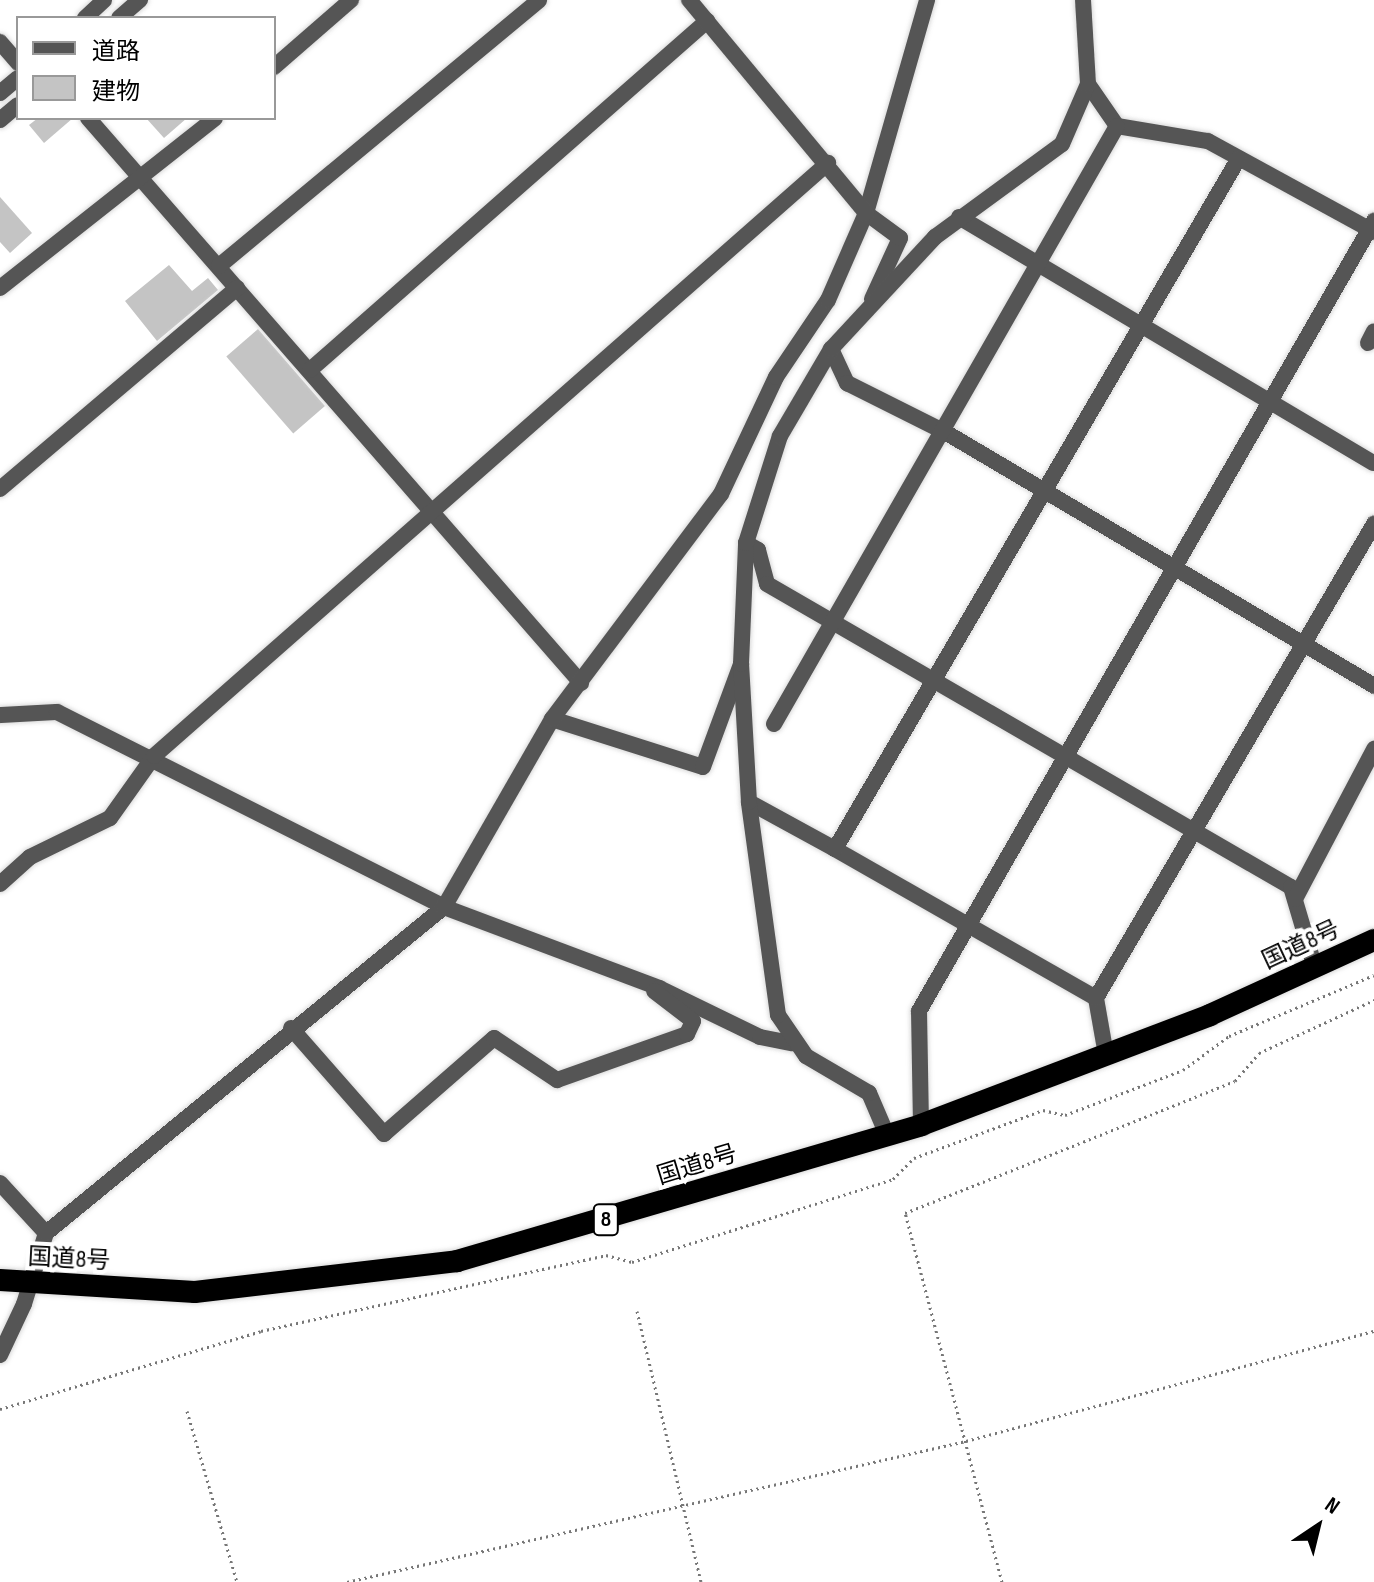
<!DOCTYPE html>
<html>
<head>
<meta charset="utf-8">
<style>
  body { margin:0 }
  #map { position:relative; width:1374px; height:1582px; overflow:hidden; background:#fff; font-family:"Sofia Sans Condensed","Noto Sans JP",sans-serif }
  div>[style] { position:absolute }
  [style*='--x'] { left:calc(var(--x)*1px); top:calc(var(--y)*1px); width:calc(var(--w)*1px); rotate:calc(var(--a)*1deg) }
  .building>* { inset:0; background:#c4c4c4; transform-origin:0 0 }
  .path>* { height:3px; margin-top:-1.5px; transform-origin:0; background:repeating-linear-gradient(90deg,#777 0 2px,transparent 0 6px) }
  .roads { filter:drop-shadow(0 0 2px #dbdbdb) drop-shadow(0 0 2px #dbdbdb) }
  .minor>* { height:16px; margin:-8px; padding:0 8px; transform-origin:8px; border-radius:8px; background:#555 }
  .tertiary>* { height:16px; margin:-8px; padding:0 8px; transform-origin:8px; border-radius:8px; background:#555 }
  .trunk>* { height:22px; margin:-11px; padding:0 11px; transform-origin:11px; border-radius:11px; background:#000 }
  span { translate:-50% -50%; white-space:nowrap; text-align:center; line-height:1.15; -webkit-text-stroke:8px #fff; paint-order:stroke }
  .shield-label span { padding:2px 6px; background:#fff; border:2px solid; border-radius:6px; -webkit-text-stroke-width:0 }
  .shield-label { font-size:22px; color:#000; font-weight:700 }
  .street-label { font-size:24px; color:#000 }
  .legend { position:absolute; left:16px; top:16px; width:260px; height:104px; box-sizing:border-box; background:#fff; border:2px solid #999; margin:0; padding:10px 14px; list-style:none; font-size:24px; color:#000 }
  .legend li { display:flex; align-items:center; gap:16px; height:40px }
  .legend b { width:40px; border:2px solid #999 }
  .north { position:absolute; left:1278px; top:1486px; width:80px; height:80px; -webkit-text-stroke:6px #fff; paint-order:stroke; rotate:35deg; font-size:22px; font-weight:700; line-height:32px; text-align:center; color:#000 }
  .north::after { content:''; display:block; margin:auto; width:28px; height:36px; background:#000; clip-path:polygon(50% 0,100% 100%,50% 72%,0 100%) }
</style>
</head>
<body>
<div id="map">
  <div class="building">
    <i style="clip-path:polygon(38px 118px,73px 118px,44px 143px,29px 125px)"></i>
    <i style="clip-path:polygon(146px 118px,187px 118px,164px 138px)"></i>
    <i style="clip-path:polygon(0 197px,32px 233px,10px 253px,0 242px)"></i>
    <i style="clip-path:polygon(169px 265px,192px 291px,208px 278px,218px 290px,157px 341px,125px 301px)"></i>
    <i style="left:258px;top:329px;width:102px;height:42px;rotate:49deg"></i>
  </div>
  <div class="path">
    <i style="--x:637;--y:1311;--w:278;--a:76.7"></i>
    <i style="--x:0;--y:1409;--w:272;--a:-16.6"></i>
    <i style="--x:261;--y:1331;--w:353;--a:-12.4"></i>
    <i style="--x:606;--y:1255;--w:27;--a:15"></i>
    <i style="--x:632;--y:1262;--w:274;--a:-17.6"></i>
    <i style="--x:893;--y:1179;--w:30;--a:-45"></i>
    <i style="--x:914;--y:1158;--w:138;--a:-20.4"></i>
    <i style="--x:1043;--y:1110;--w:23;--a:13"></i>
    <i style="--x:1065;--y:1115;--w:126;--a:-20.9"></i>
    <i style="--x:1183;--y:1070;--w:57;--a:-36.5"></i>
    <i style="--x:1229;--y:1036;--w:157;--a:-22.8"></i>
    <i style="--x:187;--y:1411;--w:178;--a:73.7"></i>
    <i style="--x:347;--y:1582;--w:635;--a:-12.83"></i>
    <i style="--x:966;--y:1441;--w:423;--a:-15.1"></i>
    <i style="--x:1002;--y:1582;--w:382;--a:-104.7"></i>
    <i style="--x:905;--y:1213;--w:355;--a:-21.8"></i>
    <i style="--x:1235;--y:1081;--w:37;--a:-49"></i>
    <i style="--x:1259;--y:1053;--w:127;--a:-24.7"></i>
  </div>
  <div class="roads">
    <div class="minor">
      <i style="--x:0;--y:42;--w:28;--a:49"></i>
      <i style="--x:274;--y:67;--w:102;--a:-41"></i>
      <i style="--x:1088;--y:84;--w:51;--a:55.4"></i>
      <i style="--x:1117;--y:126;--w:92;--a:9.4"></i>
      <i style="--x:1208;--y:141;--w:189;--a:28.7"></i>
      <i style="--x:88;--y:118;--w:750;--a:48.89"></i>
      <i style="--x:959;--y:217;--w:482;--a:30.7"></i>
      <i style="--x:219;--y:266;--w:416;--a:-39.7"></i>
      <i style="--x:0;--y:288;--w:274;--a:-38.3"></i>
      <i style="--x:872;--y:299;--w:67;--a:-65.3"></i>
      <i style="--x:900;--y:238;--w:42;--a:-143.7"></i>
      <i style="--x:866;--y:213;--w:222;--a:-74"></i>
      <i style="--x:1368;--y:343;--w:13;--a:-63"></i>
      <i style="--x:831;--y:349;--w:38;--a:65"></i>
      <i style="--x:847;--y:383;--w:110;--a:26.6"></i>
      <i style="--x:945;--y:432;--w:499;--a:30.6"></i>
      <i style="--x:310;--y:370;--w:529;--a:-41.32"></i>
      <i style="--x:0;--y:489;--w:311;--a:-40.3"></i>
      <i style="--x:746;--y:543;--w:14;--a:30"></i>
      <i style="--x:758;--y:550;--w:35;--a:75"></i>
      <i style="--x:767;--y:584;--w:605;--a:30.04"></i>
      <i style="--x:1291;--y:887;--w:84;--a:73.5"></i>
      <i style="--x:0;--y:715;--w:57;--a:-3"></i>
      <i style="--x:57;--y:712;--w:433;--a:26.7"></i>
      <i style="--x:444;--y:907;--w:230;--a:20.6"></i>
      <i style="--x:659;--y:988;--w:112;--a:25.9"></i>
      <i style="--x:760;--y:1037;--w:33;--a:11"></i>
      <i style="--x:552;--y:719;--w:158;--a:17.6"></i>
      <i style="--x:703;--y:767;--w:110;--a:-69.7"></i>
      <i style="--x:774;--y:724;--w:689;--a:-60.16"></i>
      <i style="--x:749;--y:802;--w:98;--a:28.7"></i>
      <i style="--x:0;--y:884;--w:40;--a:-42"></i>
      <i style="--x:30;--y:857;--w:89;--a:-26"></i>
      <i style="--x:110;--y:818;--w:76;--a:-54.6"></i>
      <i style="--x:154;--y:756;--w:898;--a:-41.34"></i>
      <i style="--x:1295;--y:899;--w:170;--a:-62.2"></i>
      <i style="--x:1096;--y:998;--w:301;--a:-150.3"></i>
      <i style="--x:835;--y:849;--w:800;--a:-59.69"></i>
      <i style="--x:291;--y:1028;--w:141;--a:48.7"></i>
      <i style="--x:384;--y:1134;--w:146;--a:-41.1"></i>
      <i style="--x:494;--y:1038;--w:76;--a:33.7"></i>
      <i style="--x:557;--y:1080;--w:138;--a:-19.5"></i>
      <i style="--x:687;--y:1034;--w:14;--a:-65"></i>
      <i style="--x:693;--y:1021;--w:49;--a:-142.4"></i>
      <i style="--x:1106;--y:1055;--w:58;--a:-100"></i>
      <i style="--x:1096;--y:998;--w:550;--a:-59.61"></i>
      <i style="--x:921;--y:1125;--w:114;--a:-91"></i>
      <i style="--x:919;--y:1011;--w:912;--a:-60.06"></i>
      <i style="--x:0;--y:1183;--w:68;--a:47.4"></i>
      <i style="--x:24;--y:1304;--w:74;--a:-72.8"></i>
      <i style="--x:46;--y:1233;--w:514;--a:-39.32"></i>
      <i style="--x:444;--y:907;--w:217;--a:-60.1"></i>
      <i style="--x:552;--y:719;--w:281;--a:-53.1"></i>
      <i style="--x:721;--y:494;--w:129;--a:-64.8"></i>
      <i style="--x:776;--y:377;--w:93;--a:-56"></i>
      <i style="--x:828;--y:300;--w:95;--a:-66.4"></i>
      <i style="--x:866;--y:213;--w:277;--a:-129.7"></i>
    </div>
    <div class="tertiary">
      <i style="--x:85;--y:18;--w:26;--a:-43"></i>
      <i style="--x:119;--y:18;--w:28;--a:-41"></i>
      <i style="--x:0;--y:93;--w:23;--a:-40"></i>
      <i style="--x:0;--y:120;--w:23;--a:-40"></i>
      <i style="--x:887;--y:1135;--w:46;--a:-113.2"></i>
      <i style="--x:869;--y:1093;--w:73;--a:-149.6"></i>
      <i style="--x:806;--y:1056;--w:50;--a:-124.3"></i>
      <i style="--x:778;--y:1015;--w:215;--a:-97.8"></i>
      <i style="--x:749;--y:802;--w:138;--a:-93.3"></i>
      <i style="--x:741;--y:664;--w:121;--a:-87.6"></i>
      <i style="--x:746;--y:543;--w:112;--a:-72.4"></i>
      <i style="--x:780;--y:436;--w:101;--a:-59.6"></i>
      <i style="--x:831;--y:349;--w:153;--a:-47.1"></i>
      <i style="--x:935;--y:237;--w:157;--a:-36.2"></i>
      <i style="--x:1062;--y:144;--w:65;--a:-66.6"></i>
      <i style="--x:1088;--y:84;--w:84;--a:-93.4"></i>
      <i style="--x:0;--y:1355;--w:56;--a:-64.8"></i>
    </div>
    <div class="trunk">
      <i style="--x:0;--y:1280;--w:195;--a:3.5"></i>
      <i style="--x:195;--y:1292;--w:264;--a:-6.7"></i>
      <i style="--x:457;--y:1261;--w:484;--a:-16.3"></i>
      <i style="--x:921;--y:1125;--w:309;--a:-20.8"></i>
      <i style="--x:1210;--y:1015;--w:180;--a:-24.6"></i>
    </div>
  </div>
  <div class="shield-label">
    <span style="left:606px;top:1220px">8</span>
  </div>
  <div class="street-label">
    <span style="left:1301px;top:945px;rotate:-25deg">国道8号</span>
    <span style="left:697px;top:1165px;rotate:-17deg">国道8号</span>
    <span style="left:69px;top:1259px;rotate:3deg">国道8号</span>
  </div>
  <ul class="legend">
  <li><b style="height:10px;background:#555"></b>道路</li>
  <li><b style="height:22px;background:#c4c4c4"></b>建物</li>
  </ul>
  <div class="north">N</div>
</div>
</body>
</html>
